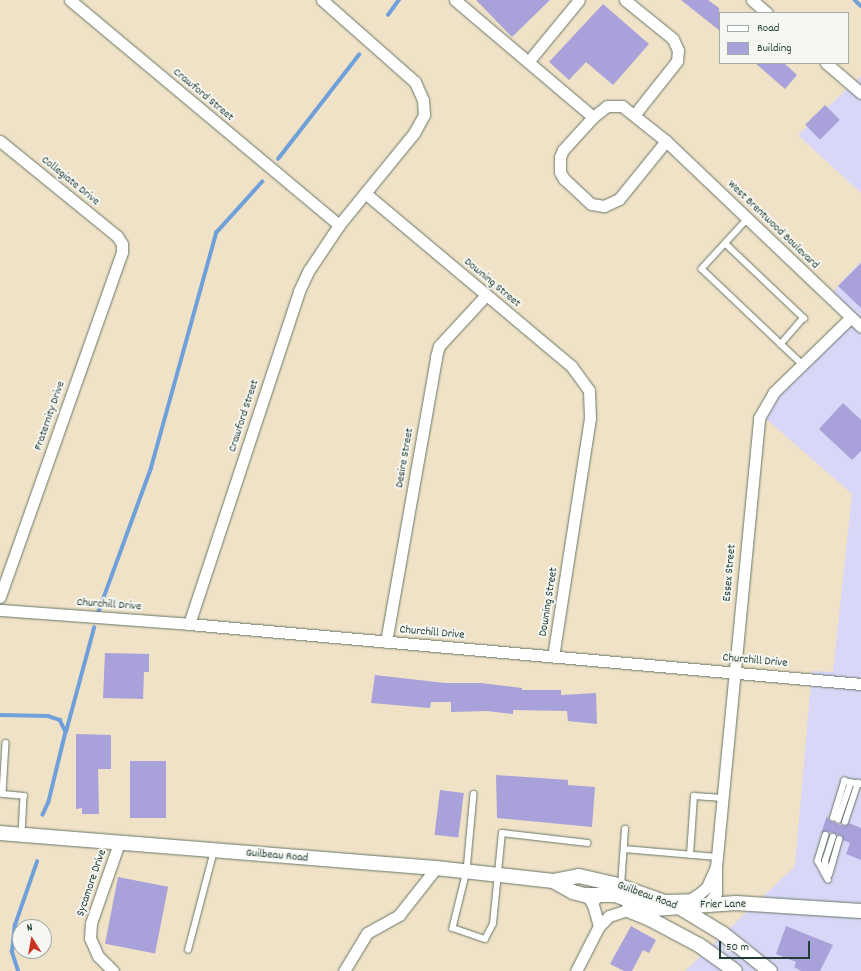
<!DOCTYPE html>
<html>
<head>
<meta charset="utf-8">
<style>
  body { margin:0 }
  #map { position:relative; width:861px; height:971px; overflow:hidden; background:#efe2c7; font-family:Dekko,sans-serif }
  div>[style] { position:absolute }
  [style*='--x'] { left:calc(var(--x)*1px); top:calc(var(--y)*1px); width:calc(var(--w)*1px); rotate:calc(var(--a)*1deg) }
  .built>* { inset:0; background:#d9d7f7 }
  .stream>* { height:3.5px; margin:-1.75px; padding:0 1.75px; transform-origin:1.75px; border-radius:1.75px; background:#6fa0da }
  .building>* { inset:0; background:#a9a1d9; transform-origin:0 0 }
  .roads { filter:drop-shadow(0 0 1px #687767) drop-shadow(0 0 1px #687767) }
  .service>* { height:5.5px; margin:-2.75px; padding:0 2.75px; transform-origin:2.75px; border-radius:2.75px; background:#fff }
  .minor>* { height:11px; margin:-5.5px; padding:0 5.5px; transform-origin:5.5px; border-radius:5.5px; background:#fff }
  .tertiary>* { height:14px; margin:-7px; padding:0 7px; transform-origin:7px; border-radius:7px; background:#fff }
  span { translate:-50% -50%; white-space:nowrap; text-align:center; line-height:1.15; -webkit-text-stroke:4px #f6f6f2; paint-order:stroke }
  .street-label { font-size:12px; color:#1f3d34 }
  .legend { position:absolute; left:719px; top:12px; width:130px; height:52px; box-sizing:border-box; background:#f6f6f2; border:1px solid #a0aca6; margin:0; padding:5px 7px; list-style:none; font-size:12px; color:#1f3d34 }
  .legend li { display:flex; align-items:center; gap:8px; height:20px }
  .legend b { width:20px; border:1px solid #a0aca6 }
  .north { position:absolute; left:12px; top:919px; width:40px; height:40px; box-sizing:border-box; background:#f6f6f2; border:1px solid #a0aca6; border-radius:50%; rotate:349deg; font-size:11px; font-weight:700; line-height:16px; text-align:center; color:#1f3d34 }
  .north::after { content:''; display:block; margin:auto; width:14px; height:18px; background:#c8321e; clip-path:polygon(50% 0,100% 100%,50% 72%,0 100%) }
  .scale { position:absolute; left:719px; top:941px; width:91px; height:18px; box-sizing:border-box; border:2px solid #1f3d34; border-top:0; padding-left:5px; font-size:12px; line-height:14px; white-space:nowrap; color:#1f3d34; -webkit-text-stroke:3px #f6f6f2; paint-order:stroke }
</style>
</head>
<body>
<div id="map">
  <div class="built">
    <i style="clip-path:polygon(861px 76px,861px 193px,798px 135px)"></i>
    <i style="clip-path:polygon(861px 261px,861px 971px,685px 971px,795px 866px,812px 671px,833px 672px,852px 494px,765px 418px,772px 402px,855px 322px,829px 296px)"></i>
  </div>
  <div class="stream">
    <i style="--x:855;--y:0;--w:8;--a:45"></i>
    <i style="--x:388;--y:15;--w:19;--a:-54"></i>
    <i style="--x:278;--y:159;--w:132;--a:-52.1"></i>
    <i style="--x:98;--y:613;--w:154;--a:-69.9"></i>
    <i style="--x:151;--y:468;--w:244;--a:-74.5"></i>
    <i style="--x:216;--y:233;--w:69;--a:-48"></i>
    <i style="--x:0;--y:715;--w:48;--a:1.2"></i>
    <i style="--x:48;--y:716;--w:13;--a:18"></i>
    <i style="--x:60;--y:720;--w:13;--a:63"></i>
    <i style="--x:66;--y:732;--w:72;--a:103.7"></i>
    <i style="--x:49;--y:802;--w:14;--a:115"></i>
    <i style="--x:66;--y:732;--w:108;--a:-74.9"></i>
    <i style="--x:18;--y:971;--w:20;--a:-108"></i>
    <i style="--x:12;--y:952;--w:27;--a:-84"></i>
    <i style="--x:15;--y:925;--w:67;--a:-70.8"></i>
  </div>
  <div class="building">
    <i style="clip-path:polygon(476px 0,550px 0,512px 37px)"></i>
    <i style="clip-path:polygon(681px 0,708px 0,719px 8px,720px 31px)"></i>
    <i style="clip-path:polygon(603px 4px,649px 44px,613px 85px,586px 62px,569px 80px,549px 62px)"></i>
    <i style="clip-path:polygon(755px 63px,784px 63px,797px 75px,785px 89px)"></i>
    <i style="left:825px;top:105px;width:21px;height:28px;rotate:45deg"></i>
    <i style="clip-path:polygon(861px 263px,861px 308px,838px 286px)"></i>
    <i style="clip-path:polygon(843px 403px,861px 420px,861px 451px,852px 460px,819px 429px)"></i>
    <i style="clip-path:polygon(105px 653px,149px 654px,149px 672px,144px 672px,143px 699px,103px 698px)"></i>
    <i style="clip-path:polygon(375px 675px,445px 683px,481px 683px,522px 688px,522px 690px,561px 690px,561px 695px,596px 693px,597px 724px,568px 721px,567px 711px,513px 710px,513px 714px,487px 711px,451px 712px,451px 702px,431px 702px,430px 708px,371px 703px)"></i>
    <i style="clip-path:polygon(76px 734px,111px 735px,111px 769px,98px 769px,99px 814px,82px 814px,82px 808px,76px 809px)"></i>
    <i style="left:130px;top:761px;width:36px;height:57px"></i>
    <i style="clip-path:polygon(496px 775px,568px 780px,568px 785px,595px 787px,592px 827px,497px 818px)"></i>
    <i style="left:440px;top:790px;width:24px;height:45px;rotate:7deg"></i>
    <i style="clip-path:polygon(827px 816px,830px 821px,837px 824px,845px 826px,849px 823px,861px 828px,861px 860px,846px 854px,850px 843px,843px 840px,842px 836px,827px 831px,821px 833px)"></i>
    <i style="left:118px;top:877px;width:51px;height:68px;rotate:11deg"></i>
    <i style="clip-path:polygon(631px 926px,656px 940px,649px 953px,643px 950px,632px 971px,624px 971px,610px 964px)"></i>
    <i style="clip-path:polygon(786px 926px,833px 945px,820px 971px,801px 971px,794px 967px,796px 962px,776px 954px)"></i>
  </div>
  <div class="roads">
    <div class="service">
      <i style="--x:748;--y:219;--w:68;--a:132.6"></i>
      <i style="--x:702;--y:269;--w:138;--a:43.5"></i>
      <i style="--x:726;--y:244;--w:108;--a:43.5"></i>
      <i style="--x:804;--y:318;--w:35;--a:131"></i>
      <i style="--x:6;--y:743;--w:51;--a:93.4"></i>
      <i style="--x:3;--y:794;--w:21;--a:5"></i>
      <i style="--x:24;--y:796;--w:38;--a:93"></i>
      <i style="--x:474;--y:794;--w:77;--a:95.2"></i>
      <i style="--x:467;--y:871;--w:59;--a:103.8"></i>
      <i style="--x:453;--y:928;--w:34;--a:19"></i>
      <i style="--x:485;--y:939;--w:17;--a:-62"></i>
      <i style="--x:493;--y:924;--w:91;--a:-84.4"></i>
      <i style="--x:502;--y:833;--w:86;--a:6.7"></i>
      <i style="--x:833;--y:818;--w:39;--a:-73"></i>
      <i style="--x:844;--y:781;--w:17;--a:10"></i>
      <i style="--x:838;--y:820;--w:39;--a:-71"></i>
      <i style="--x:845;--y:822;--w:41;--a:-71.6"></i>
      <i style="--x:826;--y:835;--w:27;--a:107"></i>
      <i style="--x:818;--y:861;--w:21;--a:61"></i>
      <i style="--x:624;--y:849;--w:93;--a:4.9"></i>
      <i style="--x:690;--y:855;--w:59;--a:-86.1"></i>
      <i style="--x:694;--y:796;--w:29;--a:4"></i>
      <i style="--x:827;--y:873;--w:12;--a:-99"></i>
      <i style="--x:825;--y:861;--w:25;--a:-72"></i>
      <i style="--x:829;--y:875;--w:37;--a:-74"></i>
      <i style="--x:621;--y:886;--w:57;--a:-86"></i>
      <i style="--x:188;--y:950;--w:102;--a:-75.3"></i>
    </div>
    <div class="minor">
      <i style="--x:70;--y:0;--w:351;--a:39.9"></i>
      <i style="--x:455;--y:0;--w:181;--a:40.3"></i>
      <i style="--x:625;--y:0;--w:62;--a:39.1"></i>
      <i style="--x:673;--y:39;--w:12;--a:66"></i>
      <i style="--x:678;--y:50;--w:11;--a:95"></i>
      <i style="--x:677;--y:61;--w:68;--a:128.4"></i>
      <i style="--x:752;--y:0;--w:20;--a:41"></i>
      <i style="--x:528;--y:62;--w:80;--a:-50.6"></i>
      <i style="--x:826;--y:63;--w:46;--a:40.6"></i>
      <i style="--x:0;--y:141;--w:151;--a:39.1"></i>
      <i style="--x:117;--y:236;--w:9;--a:58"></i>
      <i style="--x:122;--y:244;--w:8;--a:90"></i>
      <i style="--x:122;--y:252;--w:366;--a:109.5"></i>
      <i style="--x:666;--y:141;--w:75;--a:129"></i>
      <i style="--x:619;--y:199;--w:17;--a:155"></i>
      <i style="--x:604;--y:206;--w:13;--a:-171"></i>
      <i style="--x:591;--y:204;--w:37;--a:-137"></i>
      <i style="--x:564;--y:179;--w:8;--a:-120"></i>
      <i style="--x:560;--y:172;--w:15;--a:-90"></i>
      <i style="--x:560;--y:157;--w:8;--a:-67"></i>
      <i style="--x:563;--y:150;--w:45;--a:-47.7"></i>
      <i style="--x:593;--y:117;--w:18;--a:-38"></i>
      <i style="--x:607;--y:106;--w:15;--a:0"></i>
      <i style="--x:622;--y:106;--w:56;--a:38.5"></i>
      <i style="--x:666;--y:141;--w:269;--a:43.6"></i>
      <i style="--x:365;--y:193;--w:270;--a:40"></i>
      <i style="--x:572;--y:367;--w:29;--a:54"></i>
      <i style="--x:589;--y:390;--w:28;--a:88"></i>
      <i style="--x:590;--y:418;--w:241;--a:98.8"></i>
      <i style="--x:0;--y:610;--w:190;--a:4.2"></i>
      <i style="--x:189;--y:624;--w:675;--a:5.1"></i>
      <i style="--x:189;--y:624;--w:351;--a:-71.7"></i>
      <i style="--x:299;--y:291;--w:23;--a:-65"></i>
      <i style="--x:309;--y:270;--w:54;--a:-56.3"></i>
      <i style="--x:339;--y:225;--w:119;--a:-50.8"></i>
      <i style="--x:414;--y:133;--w:21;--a:-61"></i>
      <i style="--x:424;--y:115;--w:15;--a:-94"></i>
      <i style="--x:423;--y:100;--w:20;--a:-114"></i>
      <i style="--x:415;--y:82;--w:124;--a:-138.6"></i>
      <i style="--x:386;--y:642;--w:289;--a:-80"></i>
      <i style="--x:436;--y:357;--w:11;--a:-75"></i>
      <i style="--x:439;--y:346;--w:69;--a:-47.3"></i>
      <i style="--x:587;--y:895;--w:12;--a:59"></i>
      <i style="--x:593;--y:905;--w:22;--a:74"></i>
      <i style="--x:666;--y:900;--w:25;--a:-2"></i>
      <i style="--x:691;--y:899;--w:9;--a:-32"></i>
      <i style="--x:699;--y:894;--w:11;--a:-41"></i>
      <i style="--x:707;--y:887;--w:22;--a:-66"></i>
      <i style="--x:708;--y:904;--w:14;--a:-54"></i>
      <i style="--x:716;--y:893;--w:26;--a:-90"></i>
      <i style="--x:716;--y:867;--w:451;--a:-84.5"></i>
      <i style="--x:759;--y:418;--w:30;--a:-60"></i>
      <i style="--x:774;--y:392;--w:107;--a:-44.2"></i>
      <i style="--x:113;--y:971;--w:21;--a:-135"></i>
      <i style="--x:98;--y:956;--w:20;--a:-114"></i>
      <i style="--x:90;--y:938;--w:15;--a:-86"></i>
      <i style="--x:91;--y:923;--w:85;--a:-70.7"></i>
      <i style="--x:344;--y:971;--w:44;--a:-58.8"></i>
      <i style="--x:367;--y:933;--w:37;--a:-29"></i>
      <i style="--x:399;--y:915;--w:60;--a:-51.8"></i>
      <i style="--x:576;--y:971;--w:51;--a:-62.9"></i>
      <i style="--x:599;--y:926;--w:14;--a:-45"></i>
      <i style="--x:609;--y:916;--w:19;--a:-18"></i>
    </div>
    <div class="tertiary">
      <i style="--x:0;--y:833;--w:437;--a:4.6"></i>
      <i style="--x:436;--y:868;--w:118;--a:6.3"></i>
      <i style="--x:553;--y:881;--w:26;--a:-11"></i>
      <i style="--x:579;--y:876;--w:36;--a:13"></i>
      <i style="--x:614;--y:884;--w:69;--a:19.5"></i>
      <i style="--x:679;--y:907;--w:50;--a:31.2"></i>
      <i style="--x:722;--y:933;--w:61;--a:38.4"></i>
      <i style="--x:553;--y:881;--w:23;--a:29"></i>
      <i style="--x:573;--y:892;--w:23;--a:15"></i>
      <i style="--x:587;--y:895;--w:28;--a:0"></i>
      <i style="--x:615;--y:895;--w:41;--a:19.7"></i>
      <i style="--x:654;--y:909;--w:82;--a:-4.2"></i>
      <i style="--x:736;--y:903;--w:125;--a:3.7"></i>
      <i style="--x:628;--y:910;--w:24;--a:22"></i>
      <i style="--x:650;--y:919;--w:55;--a:28"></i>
      <i style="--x:699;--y:945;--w:44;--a:35.8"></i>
    </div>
  </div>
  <div class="street-label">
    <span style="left:203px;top:95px;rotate:40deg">Crawford Street</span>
    <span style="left:70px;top:181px;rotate:39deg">Collegiate Drive</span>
    <span style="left:773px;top:225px;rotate:44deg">West Brentwood Boulevard</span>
    <span style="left:492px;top:283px;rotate:40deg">Downing Street</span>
    <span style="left:50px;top:416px;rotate:-71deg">Fraternity Drive</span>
    <span style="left:244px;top:416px;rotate:-72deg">Crawford Street</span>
    <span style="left:405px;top:458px;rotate:-80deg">Desire Street</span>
    <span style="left:730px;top:573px;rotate:-85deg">Essex Street</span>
    <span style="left:549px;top:602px;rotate:-81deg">Downing Street</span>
    <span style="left:109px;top:605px;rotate:4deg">Churchill Drive</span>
    <span style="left:432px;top:633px;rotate:5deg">Churchill Drive</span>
    <span style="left:755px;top:661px;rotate:5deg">Churchill Drive</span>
    <span style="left:277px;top:856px;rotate:5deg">Guilbeau Road</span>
    <span style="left:92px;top:883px;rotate:-71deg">Sycamore Drive</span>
    <span style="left:647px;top:896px;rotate:20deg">Guilbeau Road</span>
    <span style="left:723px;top:905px;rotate:-1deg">Frier Lane</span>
  </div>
  <ul class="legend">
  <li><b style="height:5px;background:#fff"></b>Road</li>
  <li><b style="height:11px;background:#a9a1d9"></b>Building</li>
  </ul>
  <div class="north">N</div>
  <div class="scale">50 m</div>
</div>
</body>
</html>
